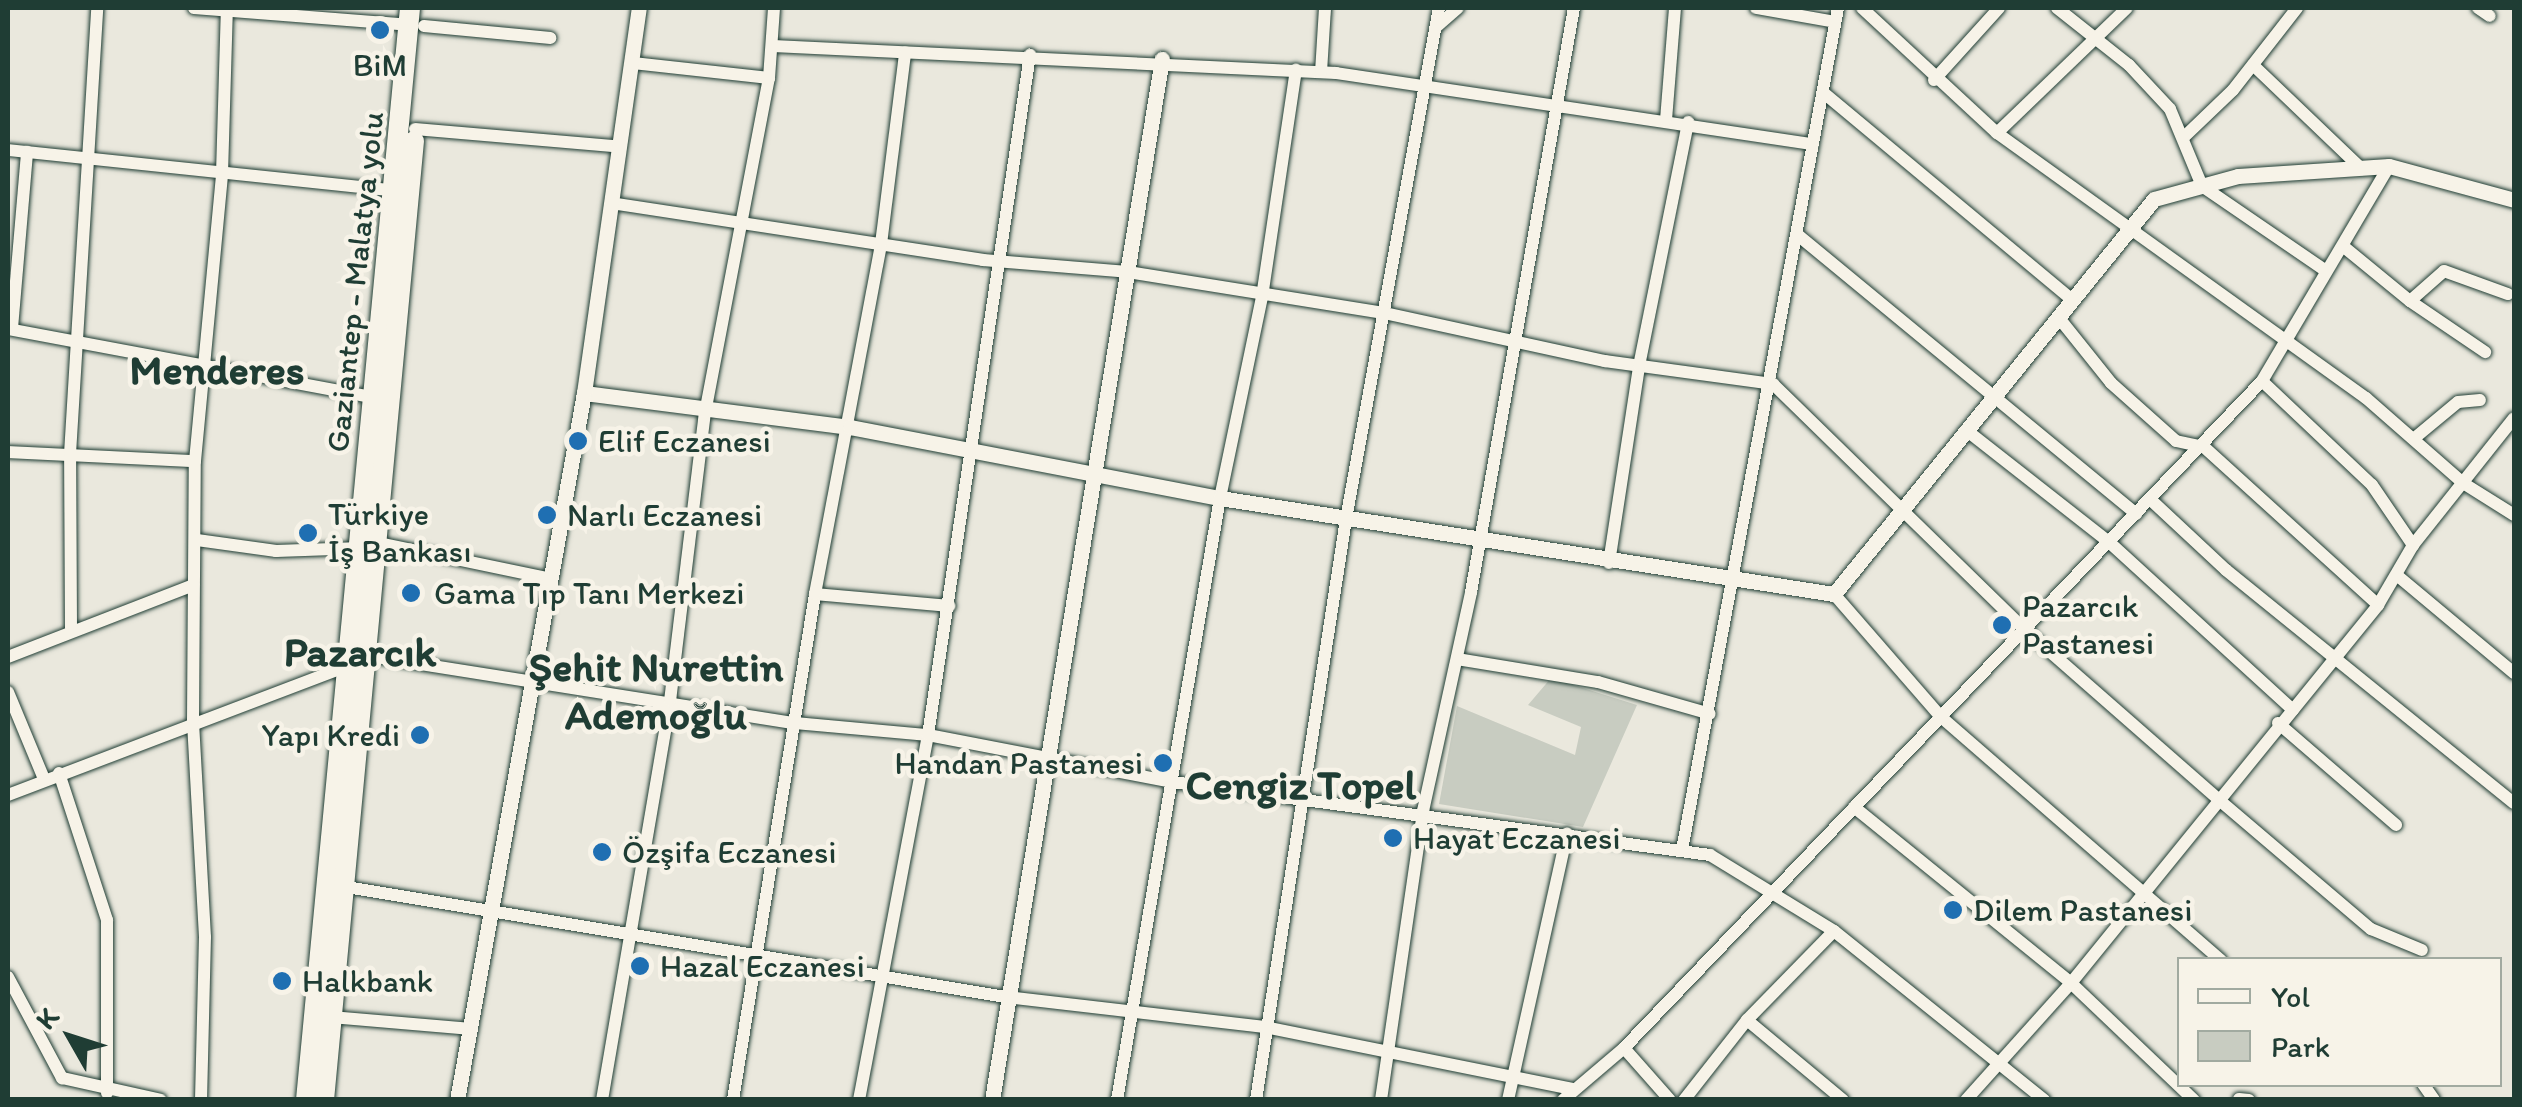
<!DOCTYPE html>
<html>
<head>
<meta charset="utf-8">
<style>
  body { margin:0 }
  #map { position:relative; width:2522px; height:1107px; overflow:hidden; background:#eae8dd; font-family:Itim,sans-serif }
  div>[style] { position:absolute }
  [style*='--x'] { left:calc(var(--x)*1px); top:calc(var(--y)*1px); width:calc(var(--w)*1px); rotate:calc(var(--a)*1deg) }
  .green>* { inset:0; background:#c8ccc1 }
  .roads { filter:drop-shadow(0 0 2px #1f3d34) drop-shadow(0 0 2px #1f3d34) }
  .minor>* { height:12px; margin:-6px; padding:0 6px; transform-origin:6px; border-radius:6px; background:#f7f3e8 }
  .tertiary>* { height:15px; margin:-7.5px; padding:0 7.5px; transform-origin:7.5px; border-radius:7.5px; background:#f7f3e8 }
  .trunk>* { height:20px; margin:-10px; padding:0 10px; transform-origin:10px; border-radius:10px; background:#f7f3e8 }
  .dots>* { width:28px; height:28px; translate:-50% -50%; box-sizing:border-box; border:5px solid #f7f3e8; border-radius:50% }
  span { translate:-50% -50%; white-space:nowrap; text-align:center; line-height:1.15; -webkit-text-stroke:9px #f7f3e8; paint-order:stroke }
  .poi-label { font-size:32px; color:#1f3d34 }
  .left { translate:0 -50%; text-align:left }
  .right { translate:-100% -50%; text-align:right }
  .street-label { font-size:32px; color:#1f3d34 }
  .district-label { font-size:42px; color:#1f3d34; font-weight:700 }
  .frame { position:absolute; inset:0; border:10px solid #1f3d34; pointer-events:none }
  .legend { position:absolute; left:2177px; top:957px; width:325px; height:130px; box-sizing:border-box; background:#f7f3e8; border:2px solid #a1aaa0; margin:0; padding:12px 18px; list-style:none; font-size:30px; color:#1f3d34 }
  .legend li { display:flex; align-items:center; gap:20px; height:50px }
  .legend b { width:50px; border:2px solid #a1aaa0 }
  .north { position:absolute; left:20px; top:987px; width:100px; height:100px; -webkit-text-stroke:8px #f7f3e8; paint-order:stroke; rotate:309deg; font-size:28px; font-weight:700; line-height:40px; text-align:center; color:#1f3d34 }
  .north::after { content:''; display:block; margin:auto; width:35px; height:45px; background:#1f3d34; clip-path:polygon(50% 0,100% 100%,50% 72%,0 100%) }
</style>
</head>
<body>
<div id="map">
  <div class="green">
    <i style="clip-path:polygon(1551px 678px,1637px 705px,1583px 827px,1439px 804px,1457px 706px,1575px 755px,1581px 727px,1528px 705px)"></i>
  </div>
  <div class="roads">
    <div class="minor">
      <i style="--x:194;--y:8;--w:218;--a:4.5"></i>
      <i style="--x:1756;--y:8;--w:80;--a:10"></i>
      <i style="--x:1862;--y:8;--w:184;--a:42.8"></i>
      <i style="--x:1997;--y:133;--w:454;--a:35.7"></i>
      <i style="--x:2366;--y:398;--w:129;--a:41.2"></i>
      <i style="--x:2463;--y:483;--w:60;--a:32.1"></i>
      <i style="--x:2057;--y:8;--w:92;--a:38.4"></i>
      <i style="--x:2129;--y:65;--w:60;--a:47"></i>
      <i style="--x:2170;--y:109;--w:83;--a:67.4"></i>
      <i style="--x:2202;--y:186;--w:150;--a:34.4"></i>
      <i style="--x:2478;--y:8;--w:14;--a:34"></i>
      <i style="--x:424;--y:26;--w:127;--a:5.4"></i>
      <i style="--x:1436;--y:27;--w:29;--a:-41"></i>
      <i style="--x:773;--y:46;--w:564;--a:2.75"></i>
      <i style="--x:1336;--y:73;--w:482;--a:8.5"></i>
      <i style="--x:633;--y:63;--w:137;--a:6.3"></i>
      <i style="--x:2253;--y:65;--w:151;--a:43.7"></i>
      <i style="--x:1321;--y:72;--w:64;--a:-86.4"></i>
      <i style="--x:1934;--y:80;--w:97;--a:-47.9"></i>
      <i style="--x:1825;--y:94;--w:322;--a:39.8"></i>
      <i style="--x:1666;--y:120;--w:112;--a:-85.4"></i>
      <i style="--x:415;--y:129;--w:201;--a:4.9"></i>
      <i style="--x:1997;--y:133;--w:180;--a:-43.9"></i>
      <i style="--x:2185;--y:136;--w:66;--a:-43.8"></i>
      <i style="--x:2233;--y:90;--w:104;--a:-52"></i>
      <i style="--x:8;--y:150;--w:389;--a:6"></i>
      <i style="--x:611;--y:203;--w:376;--a:8.7"></i>
      <i style="--x:983;--y:260;--w:145;--a:4.7"></i>
      <i style="--x:1128;--y:272;--w:259;--a:9.1"></i>
      <i style="--x:1384;--y:313;--w:226;--a:12.3"></i>
      <i style="--x:1605;--y:361;--w:170;--a:7.8"></i>
      <i style="--x:1773;--y:384;--w:351;--a:44.3"></i>
      <i style="--x:2024;--y:629;--w:258;--a:41.2"></i>
      <i style="--x:2218;--y:799;--w:201;--a:40.4"></i>
      <i style="--x:2371;--y:929;--w:55;--a:22.4"></i>
      <i style="--x:1799;--y:236;--w:437;--a:39.5"></i>
      <i style="--x:2344;--y:247;--w:85;--a:39.3"></i>
      <i style="--x:2410;--y:301;--w:45;--a:-41.4"></i>
      <i style="--x:2444;--y:271;--w:68;--a:19.8"></i>
      <i style="--x:2410;--y:301;--w:91;--a:34.2"></i>
      <i style="--x:2059;--y:318;--w:83;--a:51.3"></i>
      <i style="--x:2111;--y:383;--w:87;--a:41.7"></i>
      <i style="--x:2176;--y:441;--w:29;--a:12"></i>
      <i style="--x:2204;--y:447;--w:235;--a:42.2"></i>
      <i style="--x:12;--y:328;--w:177;--a:-85.1"></i>
      <i style="--x:8;--y:329;--w:369;--a:10.6"></i>
      <i style="--x:2262;--y:381;--w:151;--a:43.4"></i>
      <i style="--x:2372;--y:485;--w:73;--a:55.7"></i>
      <i style="--x:1966;--y:430;--w:182;--a:38.1"></i>
      <i style="--x:2109;--y:542;--w:249;--a:42.4"></i>
      <i style="--x:2417;--y:436;--w:53;--a:-39.7"></i>
      <i style="--x:2458;--y:402;--w:22;--a:-5"></i>
      <i style="--x:8;--y:452;--w:187;--a:2.8"></i>
      <i style="--x:2152;--y:501;--w:101;--a:43"></i>
      <i style="--x:2226;--y:570;--w:370;--a:39"></i>
      <i style="--x:197;--y:540;--w:80;--a:7.9"></i>
      <i style="--x:276;--y:551;--w:85;--a:-2"></i>
      <i style="--x:379;--y:543;--w:171;--a:11.8"></i>
      <i style="--x:1609;--y:563;--w:199;--a:-81.3"></i>
      <i style="--x:1639;--y:366;--w:249;--a:-78.6"></i>
      <i style="--x:2399;--y:577;--w:150;--a:39.9"></i>
      <i style="--x:815;--y:594;--w:135;--a:5.1"></i>
      <i style="--x:1834;--y:594;--w:163;--a:49"></i>
      <i style="--x:1941;--y:717;--w:371;--a:41"></i>
      <i style="--x:71;--y:628;--w:174;--a:-90.3"></i>
      <i style="--x:70;--y:454;--w:447;--a:-86.5"></i>
      <i style="--x:370;--y:656;--w:430;--a:9"></i>
      <i style="--x:795;--y:723;--w:134;--a:5.2"></i>
      <i style="--x:928;--y:735;--w:248;--a:10.9"></i>
      <i style="--x:1172;--y:782;--w:543;--a:7.73"></i>
      <i style="--x:1710;--y:855;--w:145;--a:31.5"></i>
      <i style="--x:1834;--y:931;--w:270;--a:38.8"></i>
      <i style="--x:8;--y:657;--w:199;--a:-21.2"></i>
      <i style="--x:1457;--y:659;--w:143;--a:9.3"></i>
      <i style="--x:1598;--y:682;--w:116;--a:15.9"></i>
      <i style="--x:8;--y:692;--w:94;--a:67.5"></i>
      <i style="--x:2278;--y:723;--w:156;--a:40.8"></i>
      <i style="--x:59;--y:773;--w:155;--a:71.9"></i>
      <i style="--x:107;--y:920;--w:173;--a:90"></i>
      <i style="--x:8;--y:795;--w:363;--a:-20.8"></i>
      <i style="--x:1854;--y:807;--w:279;--a:39"></i>
      <i style="--x:2071;--y:983;--w:170;--a:43.6"></i>
      <i style="--x:1682;--y:850;--w:856;--a:-79.5"></i>
      <i style="--x:341;--y:886;--w:674;--a:9.48"></i>
      <i style="--x:1006;--y:997;--w:261;--a:6.6"></i>
      <i style="--x:1265;--y:1027;--w:314;--a:11.4"></i>
      <i style="--x:8;--y:977;--w:115;--a:61.9"></i>
      <i style="--x:62;--y:1078;--w:101;--a:12.5"></i>
      <i style="--x:331;--y:1017;--w:141;--a:4.9"></i>
      <i style="--x:1747;--y:1020;--w:125;--a:39.8"></i>
      <i style="--x:1624;--y:1048;--w:69;--a:48.5"></i>
      <i style="--x:2423;--y:1084;--w:19;--a:55"></i>
      <i style="--x:2239;--y:1099;--w:10;--a:6"></i>
      <i style="--x:201;--y:1100;--w:163;--a:-88.6"></i>
      <i style="--x:205;--y:937;--w:217;--a:-93.2"></i>
      <i style="--x:193;--y:720;--w:259;--a:-89.6"></i>
      <i style="--x:195;--y:461;--w:288;--a:-84.6"></i>
      <i style="--x:222;--y:174;--w:166;--a:-88.3"></i>
      <i style="--x:602;--y:1100;--w:405;--a:-80.3"></i>
      <i style="--x:670;--y:701;--w:290;--a:-83.1"></i>
      <i style="--x:705;--y:413;--w:341;--a:-79.2"></i>
      <i style="--x:769;--y:78;--w:70;--a:-85.9"></i>
      <i style="--x:733;--y:1100;--w:513;--a:-80.79"></i>
      <i style="--x:815;--y:594;--w:356;--a:-79.3"></i>
      <i style="--x:881;--y:244;--w:193;--a:-82.8"></i>
      <i style="--x:859;--y:1100;--w:371;--a:-79.3"></i>
      <i style="--x:928;--y:735;--w:688;--a:-81.47"></i>
      <i style="--x:1117;--y:1100;--w:611;--a:-80.29"></i>
      <i style="--x:1220;--y:498;--w:205;--a:-78.2"></i>
      <i style="--x:1262;--y:297;--w:230;--a:-81.5"></i>
      <i style="--x:1256;--y:1100;--w:588;--a:-81.19"></i>
      <i style="--x:1346;--y:519;--w:519;--a:-79.69"></i>
      <i style="--x:1381;--y:1100;--w:292;--a:-81.7"></i>
      <i style="--x:1423;--y:811;--w:224;--a:-77.6"></i>
      <i style="--x:1471;--y:592;--w:593;--a:-80"></i>
      <i style="--x:1508;--y:1100;--w:273;--a:-77.5"></i>
      <i style="--x:1563;--y:1100;--w:80;--a:-40.4"></i>
      <i style="--x:1624;--y:1048;--w:923;--a:-46.27"></i>
      <i style="--x:2262;--y:381;--w:250;--a:-59.4"></i>
      <i style="--x:1684;--y:1100;--w:102;--a:-51.8"></i>
      <i style="--x:1747;--y:1020;--w:124;--a:-45.7"></i>
      <i style="--x:1966;--y:1100;--w:157;--a:-48.1"></i>
      <i style="--x:2071;--y:983;--w:487;--a:-50.9"></i>
      <i style="--x:2378;--y:605;--w:69;--a:-59.7"></i>
      <i style="--x:2413;--y:545;--w:162;--a:-51.5"></i>
    </div>
    <div class="tertiary">
      <i style="--x:584;--y:393;--w:268;--a:7.3"></i>
      <i style="--x:850;--y:427;--w:377;--a:10.9"></i>
      <i style="--x:1220;--y:498;--w:621;--a:8.89"></i>
      <i style="--x:1834;--y:594;--w:508;--a:-50.99"></i>
      <i style="--x:2154;--y:199;--w:87;--a:-15.3"></i>
      <i style="--x:2238;--y:176;--w:151;--a:-3.8"></i>
      <i style="--x:2389;--y:166;--w:130;--a:15.2"></i>
      <i style="--x:457;--y:1100;--w:718;--a:-79.82"></i>
      <i style="--x:584;--y:393;--w:389;--a:-81.9"></i>
      <i style="--x:992;--y:1100;--w:1055;--a:-80.73"></i>
    </div>
    <div class="trunk">
      <i style="--x:306;--y:1100;--w:1097;--a:-84.56"></i>
      <i style="--x:324;--y:1100;--w:963;--a:-84.64"></i>
    </div>
  </div>
  <div class="dots">
    <i style="left:380px;top:30px;background:#1f6fb2"></i>
    <i style="left:578px;top:441px;background:#1f6fb2"></i>
    <i style="left:547px;top:515px;background:#1f6fb2"></i>
    <i style="left:308px;top:533px;background:#1f6fb2"></i>
    <i style="left:411px;top:593px;background:#1f6fb2"></i>
    <i style="left:2002px;top:625px;background:#1f6fb2"></i>
    <i style="left:420px;top:735px;background:#1f6fb2"></i>
    <i style="left:1163px;top:763px;background:#1f6fb2"></i>
    <i style="left:1393px;top:838px;background:#1f6fb2"></i>
    <i style="left:602px;top:852px;background:#1f6fb2"></i>
    <i style="left:1953px;top:910px;background:#1f6fb2"></i>
    <i style="left:640px;top:966px;background:#1f6fb2"></i>
    <i style="left:282px;top:981px;background:#1f6fb2"></i>
  </div>
  <div class="poi-label">
    <span style="left:380px;top:65px">BiM</span>
    <span class="left" style="left:598px;top:441px">Elif Eczanesi</span>
    <span class="left" style="left:328px;top:533px">Türkiye<br>İş Bankası</span>
    <span class="left" style="left:567px;top:515px">Narlı Eczanesi</span>
    <span class="left" style="left:434px;top:593px">Gama Tıp Tanı Merkezi</span>
    <span class="left" style="left:2022px;top:625px">Pazarcık<br>Pastanesi</span>
    <span class="right" style="left:400px;top:735px">Yapı Kredi</span>
    <span class="right" style="left:1143px;top:763px">Handan Pastanesi</span>
    <span class="left" style="left:1413px;top:838px">Hayat Eczanesi</span>
    <span class="left" style="left:622px;top:852px">Özşifa Eczanesi</span>
    <span class="left" style="left:1973px;top:910px">Dilem Pastanesi</span>
    <span class="left" style="left:660px;top:966px">Hazal Eczanesi</span>
    <span class="left" style="left:302px;top:981px">Halkbank</span>
  </div>
  <div class="street-label">
    <span style="left:355px;top:282px;rotate:-84deg">Gaziantep - Malatya yolu</span>
  </div>
  <div class="district-label">
    <span style="left:217px;top:370px">Menderes</span>
    <span style="left:360px;top:652px">Pazarcık</span>
    <span style="left:656px;top:691px">Şehit Nurettin<br>Ademoğlu</span>
    <span style="left:1301px;top:785px">Cengiz Topel</span>
  </div>
  <div class="frame"></div>
  <ul class="legend">
  <li><b style="height:12px;background:#f7f3e8"></b>Yol</li>
  <li><b style="height:28px;background:#c8ccc1"></b>Park</li>
  </ul>
  <div class="north">K</div>
</div>
</body>
</html>
